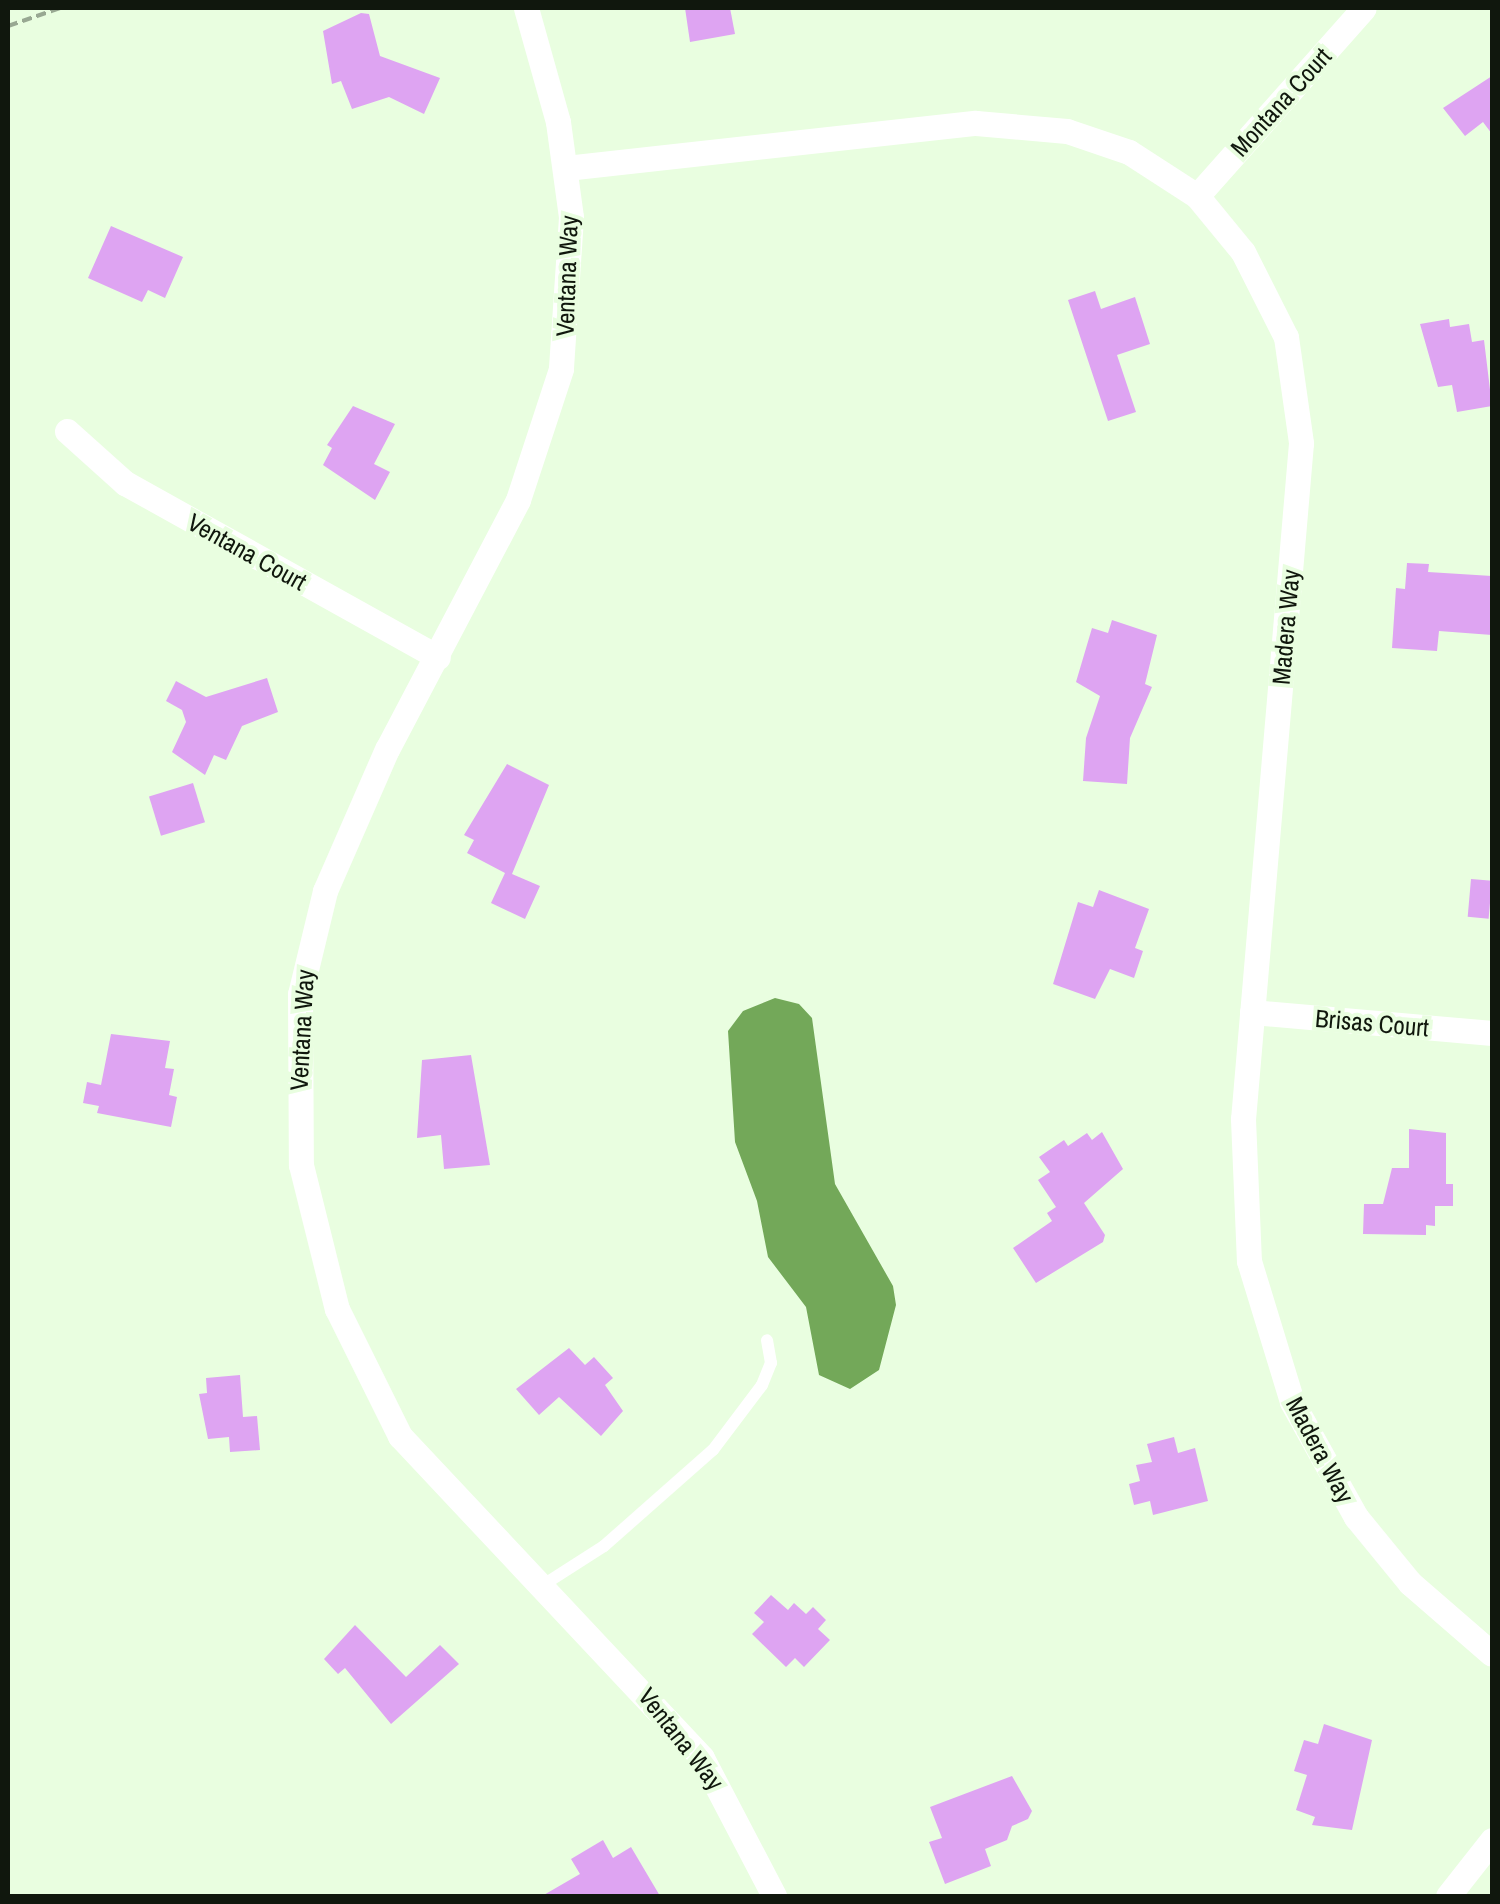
<!DOCTYPE html>
<html>
<head>
<meta charset="utf-8">
<style>
  body { margin:0 }
  #map { position:relative; width:1500px; height:1904px; overflow:hidden; background:#e9fee0; font-family:"Archivo Narrow",sans-serif }
  div>[style] { position:absolute }
  [style*='--x'] { left:calc(var(--x)*1px); top:calc(var(--y)*1px); width:calc(var(--w)*1px); rotate:calc(var(--a)*1deg) }
  .water>* { inset:0; background:#73a859 }
  .building>* { inset:0; background:#dea4f2; transform-origin:0 0 }
  .path>* { height:4px; margin-top:-2px; transform-origin:0; background:repeating-linear-gradient(90deg,#98a892 0 10px,transparent 0 15px) }
  .lane>* { height:12px; margin:-6px; padding:0 6px; transform-origin:6px; border-radius:6px; background:#fff }
  .street>* { height:25px; margin:-12.5px; padding:0 12.5px; transform-origin:12.5px; border-radius:12.5px; background:#fff }
  span { translate:-50% -50%; white-space:nowrap; text-align:center; line-height:1.15; -webkit-text-stroke:8px #e9fee0; paint-order:stroke }
  .street-label { font-size:25px; color:#10170d }
  .frame { position:absolute; inset:0; border:10px solid #10170d; pointer-events:none }
</style>
</head>
<body>
<div id="map">
  <div class="water">
    <i style="clip-path:polygon(775px 998px,799px 1004px,812px 1018px,835px 1184px,893px 1286px,896px 1305px,879px 1370px,850px 1389px,819px 1375px,806px 1307px,768px 1257px,757px 1201px,735px 1142px,728px 1031px,743px 1011px)"></i>
  </div>
  <div class="building">
    <i style="clip-path:polygon(685px 8px,730px 8px,735px 34px,690px 42px)"></i>
    <i style="clip-path:polygon(361px 13px,369px 14px,380px 56px,440px 78px,424px 114px,389px 97px,352px 109px,341px 81px,332px 84px,323px 31px)"></i>
    <i style="clip-path:polygon(1492px 76px,1492px 134px,1483px 122px,1465px 136px,1443px 108px)"></i>
    <i style="clip-path:polygon(111px 226px,183px 257px,165px 298px,148px 290px,142px 302px,88px 278px)"></i>
    <i style="clip-path:polygon(1095px 291px,1101px 309px,1135px 297px,1150px 344px,1117px 355px,1136px 412px,1108px 421px,1068px 300px)"></i>
    <i style="clip-path:polygon(1449px 319px,1450px 327px,1469px 324px,1472px 342px,1484px 340px,1492px 406px,1457px 412px,1452px 385px,1438px 387px,1420px 324px)"></i>
    <i style="clip-path:polygon(353px 406px,395px 424px,374px 464px,390px 472px,375px 500px,323px 465px,332px 448px,327px 445px)"></i>
    <i style="clip-path:polygon(1407px 563px,1429px 564px,1428px 572px,1492px 576px,1492px 635px,1439px 631px,1437px 651px,1392px 648px,1396px 588px,1405px 589px)"></i>
    <i style="clip-path:polygon(1112px 620px,1157px 635px,1145px 684px,1152px 687px,1130px 738px,1127px 784px,1083px 781px,1086px 738px,1100px 696px,1076px 682px,1092px 628px,1108px 633px)"></i>
    <i style="clip-path:polygon(267px 678px,278px 712px,242px 726px,226px 760px,214px 755px,205px 775px,172px 752px,186px 722px,182px 710px,166px 701px,176px 681px,206px 697px)"></i>
    <i style="clip-path:polygon(507px 764px,549px 785px,512px 874px,540px 886px,525px 919px,491px 903px,505px 873px,467px 853px,474px 840px,464px 835px)"></i>
    <i style="left:193px;top:783px;width:41px;height:46px;rotate:73deg"></i>
    <i style="left:1471px;top:879px;width:21px;height:38px;rotate:5deg"></i>
    <i style="clip-path:polygon(1099px 890px,1149px 909px,1135px 948px,1143px 951px,1134px 978px,1110px 969px,1095px 999px,1053px 984px,1078px 902px,1093px 907px)"></i>
    <i style="clip-path:polygon(111px 1034px,170px 1041px,165px 1068px,174px 1069px,169px 1095px,177px 1097px,171px 1127px,97px 1113px,99px 1106px,83px 1103px,87px 1082px,101px 1085px)"></i>
    <i style="clip-path:polygon(471px 1055px,490px 1165px,444px 1169px,441px 1135px,417px 1138px,422px 1060px)"></i>
    <i style="clip-path:polygon(1409px 1129px,1446px 1133px,1446px 1184px,1453px 1184px,1453px 1206px,1435px 1206px,1435px 1226px,1426px 1225px,1426px 1235px,1363px 1234px,1364px 1204px,1383px 1204px,1392px 1168px,1409px 1168px)"></i>
    <i style="clip-path:polygon(1102px 1132px,1123px 1169px,1084px 1203px,1105px 1235px,1103px 1242px,1036px 1283px,1013px 1248px,1052px 1221px,1047px 1213px,1056px 1207px,1038px 1180px,1050px 1172px,1039px 1157px,1064px 1140px,1068px 1146px,1087px 1133px,1092px 1140px)"></i>
    <i style="clip-path:polygon(569px 1348px,585px 1365px,594px 1357px,613px 1378px,605px 1385px,623px 1411px,601px 1436px,559px 1397px,539px 1415px,516px 1389px)"></i>
    <i style="clip-path:polygon(240px 1375px,243px 1417px,257px 1416px,260px 1450px,230px 1452px,229px 1437px,208px 1439px,199px 1394px,207px 1393px,206px 1378px)"></i>
    <i style="clip-path:polygon(1174px 1437px,1178px 1453px,1195px 1448px,1208px 1501px,1153px 1515px,1150px 1501px,1134px 1505px,1129px 1484px,1140px 1481px,1136px 1465px,1152px 1462px,1147px 1444px)"></i>
    <i style="clip-path:polygon(771px 1595px,788px 1610px,794px 1603px,806px 1614px,813px 1607px,826px 1620px,818px 1629px,830px 1640px,804px 1667px,795px 1658px,786px 1667px,752px 1634px,764px 1622px,754px 1613px)"></i>
    <i style="clip-path:polygon(355px 1625px,406px 1677px,440px 1645px,459px 1664px,391px 1724px,345px 1668px,338px 1674px,324px 1659px)"></i>
    <i style="clip-path:polygon(1324px 1724px,1372px 1740px,1352px 1830px,1312px 1825px,1315px 1817px,1296px 1810px,1307px 1775px,1294px 1771px,1304px 1740px,1318px 1744px)"></i>
    <i style="clip-path:polygon(1012px 1776px,1032px 1811px,1028px 1819px,1012px 1826px,1007px 1840px,985px 1849px,991px 1866px,945px 1884px,929px 1842px,942px 1838px,930px 1807px)"></i>
    <i style="clip-path:polygon(603px 1840px,613px 1858px,631px 1847px,660px 1896px,542px 1896px,580px 1874px,571px 1859px)"></i>
  </div>
  <div class="path">
    <i style="--x:8;--y:26;--w:55;--a:-19.1"></i>
  </div>
  <div class="lane">
    <i style="--x:540;--y:1587;--w:76;--a:-32.6"></i>
    <i style="--x:604;--y:1546;--w:145;--a:-41.4"></i>
    <i style="--x:713;--y:1450;--w:81;--a:-53"></i>
    <i style="--x:762;--y:1385;--w:24;--a:-68"></i>
    <i style="--x:771;--y:1363;--w:23;--a:-100"></i>
  </div>
  <div class="street">
    <i style="--x:526;--y:8;--w:118;--a:74.3"></i>
    <i style="--x:558;--y:122;--w:96;--a:82.2"></i>
    <i style="--x:571;--y:217;--w:152;--a:93.8"></i>
    <i style="--x:561;--y:369;--w:138;--a:108.2"></i>
    <i style="--x:518;--y:500;--w:281;--a:117.7"></i>
    <i style="--x:387;--y:749;--w:155;--a:113.6"></i>
    <i style="--x:325;--y:891;--w:106;--a:103.6"></i>
    <i style="--x:300;--y:994;--w:171;--a:89.7"></i>
    <i style="--x:301;--y:1165;--w:148;--a:76"></i>
    <i style="--x:337;--y:1309;--w:142;--a:63.6"></i>
    <i style="--x:400;--y:1436;--w:441;--a:46.8"></i>
    <i style="--x:702;--y:1758;--w:156;--a:62.4"></i>
    <i style="--x:566;--y:168;--w:412;--a:-6.3"></i>
    <i style="--x:976;--y:123;--w:91;--a:5"></i>
    <i style="--x:1067;--y:131;--w:65;--a:18.7"></i>
    <i style="--x:1129;--y:152;--w:81;--a:32.9"></i>
    <i style="--x:1197;--y:196;--w:72;--a:50.6"></i>
    <i style="--x:1243;--y:252;--w:95;--a:63.2"></i>
    <i style="--x:1286;--y:337;--w:107;--a:81.9"></i>
    <i style="--x:1301;--y:443;--w:678;--a:94.9"></i>
    <i style="--x:1243;--y:1119;--w:142;--a:87.6"></i>
    <i style="--x:1249;--y:1261;--w:147;--a:73"></i>
    <i style="--x:1292;--y:1402;--w:132;--a:60.9"></i>
    <i style="--x:1356;--y:1517;--w:85;--a:50.7"></i>
    <i style="--x:1410;--y:1583;--w:108;--a:40.9"></i>
    <i style="--x:1197;--y:196;--w:251;--a:-48.4"></i>
    <i style="--x:67;--y:431;--w:78;--a:41.9"></i>
    <i style="--x:125;--y:483;--w:358;--a:29.1"></i>
    <i style="--x:1252;--y:1012;--w:241;--a:5"></i>
    <i style="--x:1448;--y:1896;--w:71;--a:-51.8"></i>
  </div>
  <div class="street-label">
    <span style="left:1281px;top:102px;rotate:-48deg">Montana Court</span>
    <span style="left:567px;top:276px;rotate:-88deg">Ventana Way</span>
    <span style="left:247px;top:552px;rotate:29deg">Ventana Court</span>
    <span style="left:1286px;top:627px;rotate:-85deg">Madera Way</span>
    <span style="left:1372px;top:1023px;rotate:5deg">Brisas Court</span>
    <span style="left:302px;top:1030px;rotate:-87deg">Ventana Way</span>
    <span style="left:1320px;top:1450px;rotate:62deg">Madera Way</span>
    <span style="left:681px;top:1739px;rotate:52deg">Ventana Way</span>
  </div>
  <div class="frame"></div>
</div>
</body>
</html>
